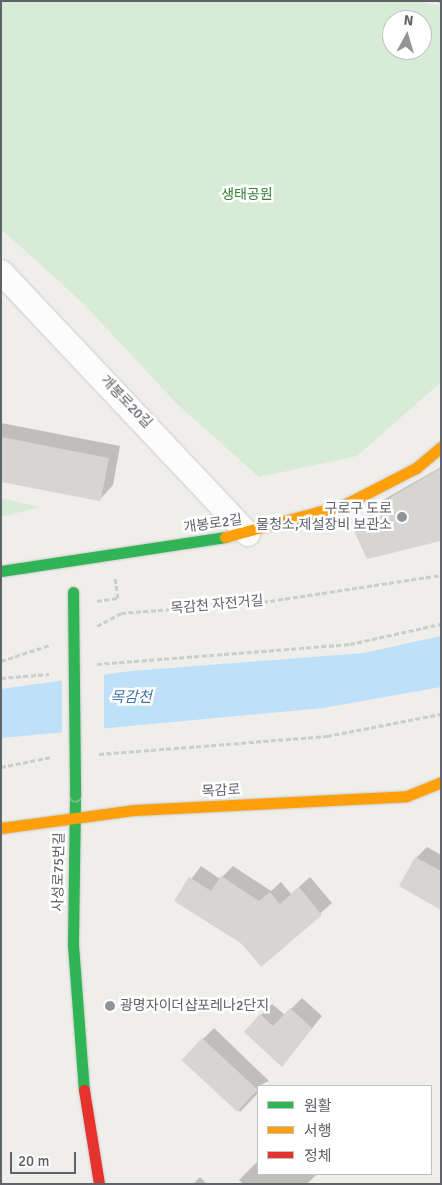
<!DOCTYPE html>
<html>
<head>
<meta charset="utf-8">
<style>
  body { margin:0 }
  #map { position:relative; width:442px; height:1185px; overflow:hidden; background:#efeeea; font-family:Signika,"Noto Sans KR",sans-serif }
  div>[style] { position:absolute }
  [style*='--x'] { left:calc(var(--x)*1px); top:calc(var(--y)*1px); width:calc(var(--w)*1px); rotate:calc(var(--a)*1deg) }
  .green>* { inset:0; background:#d8ebd6 }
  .water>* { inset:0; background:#bfe0f9 }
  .pier>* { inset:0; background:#efeeea }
  .shadow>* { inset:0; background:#0003 }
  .building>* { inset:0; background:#d6d5d3; transform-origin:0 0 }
  .path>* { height:3px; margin-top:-1.5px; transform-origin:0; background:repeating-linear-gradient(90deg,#cacfcc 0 5px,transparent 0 7.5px) }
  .roads { filter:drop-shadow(0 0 1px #cbcccc) drop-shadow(0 0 1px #cbcccc) }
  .street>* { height:24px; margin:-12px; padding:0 12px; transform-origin:12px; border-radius:12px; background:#fdfcfc }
  .fast>* { height:11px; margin:-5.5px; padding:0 5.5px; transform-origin:5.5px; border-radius:5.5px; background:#30b455 }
  .slow>* { height:11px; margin:-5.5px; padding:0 5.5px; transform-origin:5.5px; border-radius:5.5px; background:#ff9f0a }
  .jam>* { height:11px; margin:-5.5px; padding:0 5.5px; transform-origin:5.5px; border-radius:5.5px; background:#e5322d }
  .bridges { filter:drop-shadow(0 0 1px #cacacb) drop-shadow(0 0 1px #cacacb) }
  .fast-bridge>* { height:11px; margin:-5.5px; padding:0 5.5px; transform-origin:5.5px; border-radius:5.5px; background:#30b455 }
  .dots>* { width:14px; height:14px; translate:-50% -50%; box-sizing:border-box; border:2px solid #fff; border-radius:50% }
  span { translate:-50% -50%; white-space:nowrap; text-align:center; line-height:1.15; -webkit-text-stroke:5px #fff; paint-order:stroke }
  .park-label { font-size:14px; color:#348238 }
  .street-label { font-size:14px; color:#5f6368 }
  .poi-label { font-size:14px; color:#5f6368 }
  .right { translate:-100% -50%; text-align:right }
  .left { translate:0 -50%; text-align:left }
  .water-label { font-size:15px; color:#4174aa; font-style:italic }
  .frame { position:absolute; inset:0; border:2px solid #5f6368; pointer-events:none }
  .legend { position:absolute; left:257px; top:1085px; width:175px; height:90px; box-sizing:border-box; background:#fff; border:1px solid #bfc1c3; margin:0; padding:6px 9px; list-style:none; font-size:15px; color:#5f6368 }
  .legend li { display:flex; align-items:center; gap:10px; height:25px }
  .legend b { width:25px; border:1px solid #bfc1c3 }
  .north { position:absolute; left:382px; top:10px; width:50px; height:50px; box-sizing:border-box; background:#fff; border:1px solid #bfc1c3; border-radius:50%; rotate:6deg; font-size:14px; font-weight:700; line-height:20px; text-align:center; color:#5f6368 }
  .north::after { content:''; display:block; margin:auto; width:18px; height:22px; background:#919496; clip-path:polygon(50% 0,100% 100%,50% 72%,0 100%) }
  .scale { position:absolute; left:10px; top:1152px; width:66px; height:22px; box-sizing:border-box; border:2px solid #5f6368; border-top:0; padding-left:6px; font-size:15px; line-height:18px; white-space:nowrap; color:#5f6368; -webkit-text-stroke:4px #fff; paint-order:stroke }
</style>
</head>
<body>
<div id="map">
  <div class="green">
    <i style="clip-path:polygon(evenodd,1px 1px,417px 1px,441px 6px,441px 382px,357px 456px,259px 477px,177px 404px,83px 303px,1px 229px,1px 1px,392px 20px,422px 20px,422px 50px,392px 50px,392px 20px)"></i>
    <i style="clip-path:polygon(1px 498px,40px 507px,1px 517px)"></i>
  </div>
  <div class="water">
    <i style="clip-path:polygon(441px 636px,441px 687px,323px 708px,1px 738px,1px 689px,131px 671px,364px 653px)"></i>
  </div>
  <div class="pier">
    <i style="clip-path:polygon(104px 672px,104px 730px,62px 734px,62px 678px)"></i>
  </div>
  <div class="shadow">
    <i style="clip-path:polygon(1px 423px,120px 446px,113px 485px,101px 498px,1px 480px)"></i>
    <i style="clip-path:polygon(441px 467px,441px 540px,368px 512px,376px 504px)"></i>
    <i style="clip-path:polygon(427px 847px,441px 855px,441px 908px,416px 858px)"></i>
    <i style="clip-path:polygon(201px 866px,220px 879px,233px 866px,271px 891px,281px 882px,291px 894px,310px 877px,332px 903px,261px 965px,241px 943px,175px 901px)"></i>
    <i style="clip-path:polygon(302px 998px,322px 1016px,282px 1065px,245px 1031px,272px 1004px,285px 1015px)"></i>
    <i style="clip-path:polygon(214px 1028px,269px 1081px,258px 1086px,258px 1093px,240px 1112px,203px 1039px)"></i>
    <i style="clip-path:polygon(258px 1161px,258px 1174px,317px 1174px,307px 1184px,243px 1184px,239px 1180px)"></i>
    <i style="clip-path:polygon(200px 1177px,207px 1184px,193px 1184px)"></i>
  </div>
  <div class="building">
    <i style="left:1px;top:437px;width:110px;height:44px;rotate:11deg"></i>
    <i style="clip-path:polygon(441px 468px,441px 541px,367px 559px,355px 533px,367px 511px)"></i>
    <i style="clip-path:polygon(415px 857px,441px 871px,441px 910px,399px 886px)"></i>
    <i style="clip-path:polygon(221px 876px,259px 901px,270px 892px,280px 904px,299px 887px,322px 915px,261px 967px,241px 943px,174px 901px,189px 877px,211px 891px)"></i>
    <i style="clip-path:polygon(290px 1008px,312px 1028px,282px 1067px,244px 1032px,260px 1014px,273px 1026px)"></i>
    <i style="left:202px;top:1038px;width:76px;height:30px;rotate:43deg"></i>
  </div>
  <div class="path">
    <i style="--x:439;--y:1;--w:2;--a:27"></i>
    <i style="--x:97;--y:601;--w:21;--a:-8"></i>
    <i style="--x:118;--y:598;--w:21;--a:-98"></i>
    <i style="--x:97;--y:626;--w:27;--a:-28"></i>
    <i style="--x:121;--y:613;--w:142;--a:-4.4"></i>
    <i style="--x:263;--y:602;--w:180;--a:-8.6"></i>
    <i style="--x:1;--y:661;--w:52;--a:-18.1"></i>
    <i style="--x:97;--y:664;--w:254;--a:-4.5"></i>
    <i style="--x:350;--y:644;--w:93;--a:-12.4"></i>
    <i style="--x:1;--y:678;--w:48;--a:-4.8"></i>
    <i style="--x:99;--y:754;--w:229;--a:-4.5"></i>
    <i style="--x:327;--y:736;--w:116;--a:-10.9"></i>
    <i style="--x:1;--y:767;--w:51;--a:-11.3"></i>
  </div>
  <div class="roads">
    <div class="street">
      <i style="--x:1;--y:272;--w:360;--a:46.7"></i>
    </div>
    <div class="fast">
      <i style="--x:1;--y:571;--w:227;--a:-8.6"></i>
      <i style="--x:75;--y:799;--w:146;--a:90.8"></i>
      <i style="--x:73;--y:945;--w:145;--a:85.7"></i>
    </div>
    <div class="slow">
      <i style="--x:225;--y:537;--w:123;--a:-15.1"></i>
      <i style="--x:344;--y:505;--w:81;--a:-27.2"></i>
      <i style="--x:416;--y:468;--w:33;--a:-40"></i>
      <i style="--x:1;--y:828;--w:135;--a:-7.7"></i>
      <i style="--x:135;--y:810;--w:272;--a:-2.9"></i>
      <i style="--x:407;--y:796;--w:37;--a:-22"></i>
    </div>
    <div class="jam">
      <i style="--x:84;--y:1090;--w:95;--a:80.9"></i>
    </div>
  </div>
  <div class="bridges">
    <div class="fast-bridge">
      <i style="--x:73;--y:592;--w:203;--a:89.4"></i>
    </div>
  </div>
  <div class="dots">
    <i style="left:402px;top:517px;background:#919496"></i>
    <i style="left:110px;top:1006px;background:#919496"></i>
  </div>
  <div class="park-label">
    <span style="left:247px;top:195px">생태공원</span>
  </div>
  <div class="street-label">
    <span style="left:126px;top:402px;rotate:46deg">개봉로20길</span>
    <span style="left:213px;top:524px;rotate:-8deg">개봉로2길</span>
    <span style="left:217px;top:605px;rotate:-5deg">목감천 자전거길</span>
    <span style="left:221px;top:791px;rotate:-3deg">목감로</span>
    <span style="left:59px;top:872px;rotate:-89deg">사성로75번길</span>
  </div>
  <div class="poi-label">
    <span class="right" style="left:392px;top:517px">구로구 도로<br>물청소,제설장비 보관소</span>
    <span class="left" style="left:120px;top:1006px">광명자이더샵포레나2단지</span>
  </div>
  <div class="water-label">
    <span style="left:131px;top:698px">목감천</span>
  </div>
  <div class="frame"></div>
  <ul class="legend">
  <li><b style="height:6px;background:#30b455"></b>원활</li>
  <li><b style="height:6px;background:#ff9f0a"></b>서행</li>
  <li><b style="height:6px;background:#e5322d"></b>정체</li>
  </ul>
  <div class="north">N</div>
  <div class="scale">20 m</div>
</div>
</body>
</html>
